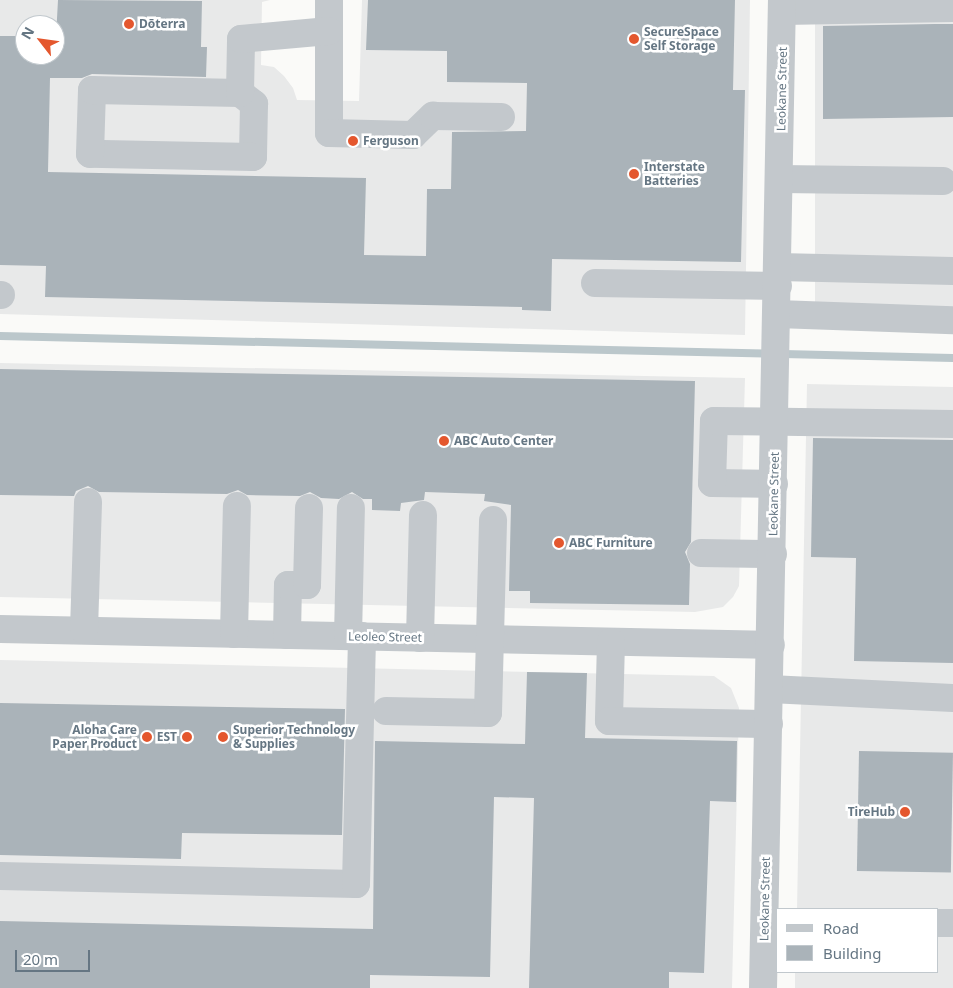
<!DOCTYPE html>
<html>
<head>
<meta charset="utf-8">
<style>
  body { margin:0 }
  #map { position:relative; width:953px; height:988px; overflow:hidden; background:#fafaf8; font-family:"Noto Sans",sans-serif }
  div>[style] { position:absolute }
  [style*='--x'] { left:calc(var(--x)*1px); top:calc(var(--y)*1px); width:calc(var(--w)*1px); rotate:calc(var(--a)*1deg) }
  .built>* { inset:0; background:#e8e9e9; transform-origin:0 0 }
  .stream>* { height:8px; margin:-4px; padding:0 4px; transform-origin:4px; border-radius:4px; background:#bbc7cb }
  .building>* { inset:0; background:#aab3b9; transform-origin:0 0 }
  .minor>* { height:28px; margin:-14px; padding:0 14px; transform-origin:14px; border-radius:14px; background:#c3c8cc }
  .dots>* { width:14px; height:14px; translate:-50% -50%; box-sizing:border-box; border:2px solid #fff; border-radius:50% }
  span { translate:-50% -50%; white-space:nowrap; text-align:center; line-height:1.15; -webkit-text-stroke:5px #fff; paint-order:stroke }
  .poi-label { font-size:12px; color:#657683; font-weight:700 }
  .left { translate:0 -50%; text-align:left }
  .right { translate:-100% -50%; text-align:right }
  .street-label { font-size:12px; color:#657683 }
  .legend { position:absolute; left:776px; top:908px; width:162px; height:65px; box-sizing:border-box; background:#fff; border:1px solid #c1c8cd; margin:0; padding:6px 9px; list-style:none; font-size:15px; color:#657683 }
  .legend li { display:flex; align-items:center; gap:10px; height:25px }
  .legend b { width:25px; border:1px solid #c1c8cd }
  .north { position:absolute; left:15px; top:15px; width:50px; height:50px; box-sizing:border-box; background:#fff; border:1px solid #c1c8cd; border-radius:50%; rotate:300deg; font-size:14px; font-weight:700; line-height:20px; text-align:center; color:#657683 }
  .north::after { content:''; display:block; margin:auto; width:18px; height:22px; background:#e4572e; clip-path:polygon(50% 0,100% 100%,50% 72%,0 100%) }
  .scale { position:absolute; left:15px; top:950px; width:75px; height:22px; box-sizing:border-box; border:2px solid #657683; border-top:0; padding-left:6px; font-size:15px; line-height:18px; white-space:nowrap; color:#657683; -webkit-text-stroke:4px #fff; paint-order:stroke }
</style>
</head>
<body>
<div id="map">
  <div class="built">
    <i style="clip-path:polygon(evenodd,0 0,270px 0,262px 2px,261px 65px,274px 67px,284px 76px,293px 88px,297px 100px,359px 101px,362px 0,750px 0,745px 335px,0 314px,0 0,25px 25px,55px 25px,55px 55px,25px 55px,25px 25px)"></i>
    <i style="left:815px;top:0;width:138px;height:326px"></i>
    <i style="clip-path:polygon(0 363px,745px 378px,739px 586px,733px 597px,723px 607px,695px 612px,0 597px)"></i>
    <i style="clip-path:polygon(807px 384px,953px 387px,953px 988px,795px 988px,795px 972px,937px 972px,937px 909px,797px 909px)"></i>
    <i style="clip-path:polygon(0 660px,714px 676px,731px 688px,739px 708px,732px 988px,0 988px)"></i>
  </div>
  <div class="stream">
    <i style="--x:0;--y:336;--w:953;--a:1.32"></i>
  </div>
  <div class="building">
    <i style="clip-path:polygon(58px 0,202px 1px,201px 47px,207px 47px,206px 77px,92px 74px,82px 78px,50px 78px,48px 172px,366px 178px,364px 255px,426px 256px,427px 189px,451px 189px,452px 132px,526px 131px,527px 83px,447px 82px,447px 51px,366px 50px,368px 0,735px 0,733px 90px,745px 90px,741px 262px,552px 259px,551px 311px,522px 310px,522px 307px,45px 297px,46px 266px,0 265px,0 36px,24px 36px,25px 27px,25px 55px,55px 55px)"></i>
    <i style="clip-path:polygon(935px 24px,953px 24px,953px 117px,823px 119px,823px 26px)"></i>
    <i style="clip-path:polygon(0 369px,695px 381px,691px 542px,685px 552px,690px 564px,689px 605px,530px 603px,530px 591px,509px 591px,511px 505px,484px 501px,485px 494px,425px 492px,424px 500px,401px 503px,400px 511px,372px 510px,372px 499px,363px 499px,352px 492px,339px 499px,321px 498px,310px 492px,300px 496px,247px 495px,238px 490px,227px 494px,99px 492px,88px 486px,76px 491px,74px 496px,0 495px)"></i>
    <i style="clip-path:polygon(813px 438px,953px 440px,953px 663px,854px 661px,856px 558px,811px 557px)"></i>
    <i style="clip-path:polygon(527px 672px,587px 673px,585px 738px,737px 741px,736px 802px,710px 801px,704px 973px,669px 972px,669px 988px,529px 988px,534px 798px,494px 797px,490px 977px,370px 975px,370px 988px,0 988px,0 921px,373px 929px,375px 741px,525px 744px)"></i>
    <i style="clip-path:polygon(0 703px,345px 709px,342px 835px,182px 833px,181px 859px,0 855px)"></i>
    <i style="left:859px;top:751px;width:94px;height:120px;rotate:1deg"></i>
  </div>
  <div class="minor">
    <i style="--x:329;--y:0;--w:133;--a:90"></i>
    <i style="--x:329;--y:133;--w:84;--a:1.4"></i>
    <i style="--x:413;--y:135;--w:28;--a:-44"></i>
    <i style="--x:433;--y:116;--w:68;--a:0.8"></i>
    <i style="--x:783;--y:11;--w:170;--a:-1"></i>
    <i style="--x:240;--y:93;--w:18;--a:38"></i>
    <i style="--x:254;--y:104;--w:53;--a:91.1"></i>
    <i style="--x:253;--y:157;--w:163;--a:-178.9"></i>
    <i style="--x:90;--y:154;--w:64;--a:-88.2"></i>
    <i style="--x:92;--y:90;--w:148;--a:1.2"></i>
    <i style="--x:240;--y:93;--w:54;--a:-88.9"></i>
    <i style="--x:241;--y:39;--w:88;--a:-5.2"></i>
    <i style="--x:780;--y:179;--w:163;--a:0.7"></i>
    <i style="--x:778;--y:267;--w:175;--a:1.3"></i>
    <i style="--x:595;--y:283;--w:183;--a:0.9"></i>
    <i style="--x:0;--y:295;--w:1;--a:0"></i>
    <i style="--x:777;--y:314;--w:176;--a:2"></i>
    <i style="--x:774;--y:484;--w:62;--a:-179.1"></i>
    <i style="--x:712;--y:483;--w:62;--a:-88.2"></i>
    <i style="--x:714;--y:421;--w:239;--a:0.7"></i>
    <i style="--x:701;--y:553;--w:72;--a:0.8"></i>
    <i style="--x:0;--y:629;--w:771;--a:1.19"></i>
    <i style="--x:84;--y:630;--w:128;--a:-88.2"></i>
    <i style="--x:234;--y:634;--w:128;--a:-88.7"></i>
    <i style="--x:287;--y:635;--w:50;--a:-88.9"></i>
    <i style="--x:288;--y:585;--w:19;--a:0"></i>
    <i style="--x:307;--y:585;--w:77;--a:-88.5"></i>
    <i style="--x:348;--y:636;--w:128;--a:-88.7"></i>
    <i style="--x:420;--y:638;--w:123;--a:-88.6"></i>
    <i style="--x:611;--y:642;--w:79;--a:91.5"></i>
    <i style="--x:609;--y:721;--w:160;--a:1.1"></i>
    <i style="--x:770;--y:689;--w:183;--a:2.8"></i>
    <i style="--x:386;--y:711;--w:102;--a:1.1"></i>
    <i style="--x:488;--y:713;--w:193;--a:-88.5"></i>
    <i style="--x:0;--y:876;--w:356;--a:1.3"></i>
    <i style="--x:356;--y:884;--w:248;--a:-88.6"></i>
    <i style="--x:937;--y:923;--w:16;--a:0"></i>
    <i style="--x:763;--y:988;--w:988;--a:-88.9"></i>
  </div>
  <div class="dots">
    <i style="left:129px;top:24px;background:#e4572e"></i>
    <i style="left:634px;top:39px;background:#e4572e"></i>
    <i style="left:353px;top:141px;background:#e4572e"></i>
    <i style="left:634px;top:174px;background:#e4572e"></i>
    <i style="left:444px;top:441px;background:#e4572e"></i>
    <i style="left:559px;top:543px;background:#e4572e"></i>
    <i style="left:147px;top:737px;background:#e4572e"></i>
    <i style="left:187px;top:737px;background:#e4572e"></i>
    <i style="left:223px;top:737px;background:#e4572e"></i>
    <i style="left:905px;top:812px;background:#e4572e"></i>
  </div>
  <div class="poi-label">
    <span class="left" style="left:139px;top:24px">Dōterra</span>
    <span class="left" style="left:644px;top:39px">SecureSpace<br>Self Storage</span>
    <span class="left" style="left:363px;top:141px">Ferguson</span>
    <span class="left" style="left:644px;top:174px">Interstate<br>Batteries</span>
    <span class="left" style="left:454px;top:441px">ABC Auto Center</span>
    <span class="left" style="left:569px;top:543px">ABC Furniture</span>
    <span class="right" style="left:137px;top:737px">Aloha Care<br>Paper Product</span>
    <span class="left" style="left:233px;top:737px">Superior Technology<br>&amp; Supplies</span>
    <span class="right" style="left:177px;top:737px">EST</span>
    <span class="right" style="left:895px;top:812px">TireHub</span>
  </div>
  <div class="street-label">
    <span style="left:782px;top:89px;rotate:-89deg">Leokane Street</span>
    <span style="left:774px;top:494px;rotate:-89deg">Leokane Street</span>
    <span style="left:385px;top:637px;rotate:1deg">Leoleo Street</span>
    <span style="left:765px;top:899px;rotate:-89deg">Leokane Street</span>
  </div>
  <ul class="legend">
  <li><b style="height:6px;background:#c3c8cc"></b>Road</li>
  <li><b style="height:14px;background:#aab3b9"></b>Building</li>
  </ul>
  <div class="north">N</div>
  <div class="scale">20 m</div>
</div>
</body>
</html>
